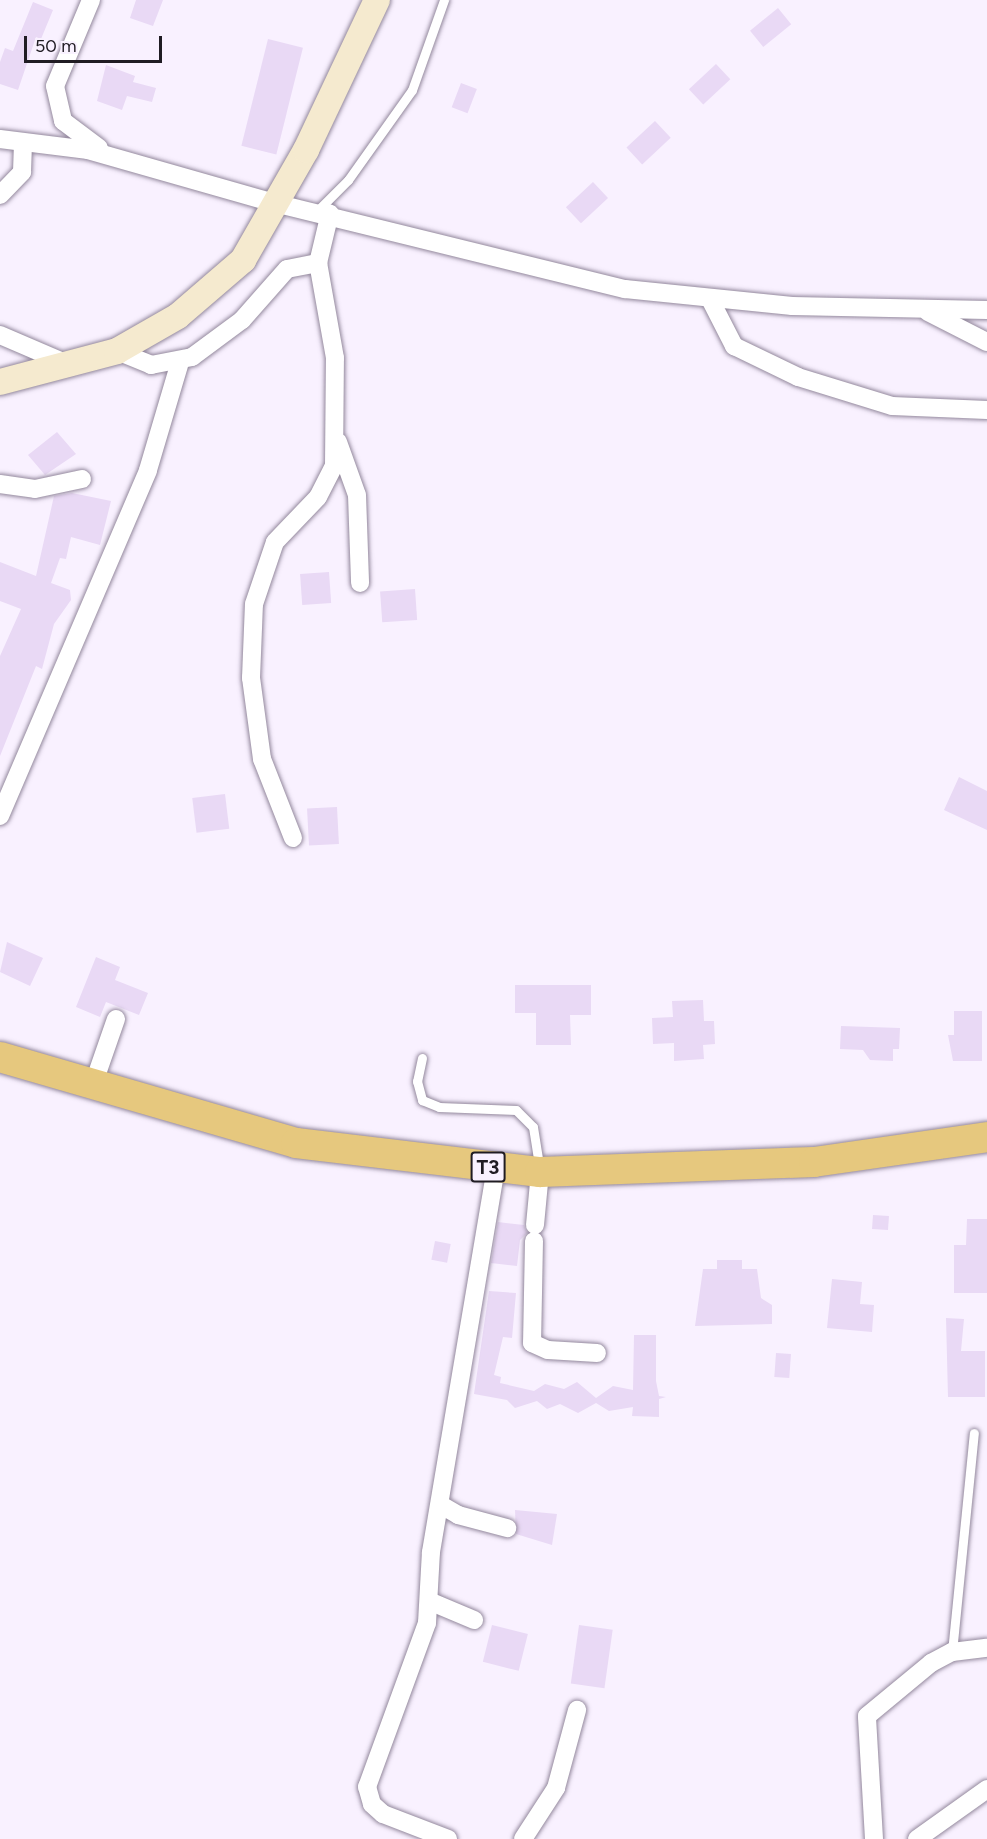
<!DOCTYPE html>
<html>
<head>
<meta charset="utf-8">
<style>
  body { margin:0 }
  #map { position:relative; width:987px; height:1839px; overflow:hidden; background:#f9f1ff; font-family:Figtree,sans-serif }
  div>[style] { position:absolute }
  [style*='--x'] { left:calc(var(--x)*1px); top:calc(var(--y)*1px); width:calc(var(--w)*1px); rotate:calc(var(--a)*1deg) }
  .building>* { inset:0; background:#e9d9f5; transform-origin:0 0 }
  .roads { filter:drop-shadow(0 0 2px #93889d) drop-shadow(0 0 2px #93889d) }
  .service>* { height:9px; margin:-4.5px; padding:0 4.5px; transform-origin:4.5px; border-radius:4.5px; background:#fff }
  .minor>* { height:18px; margin:-9px; padding:0 9px; transform-origin:9px; border-radius:9px; background:#fff }
  .secondary>* { height:26px; margin:-13px; padding:0 13px; transform-origin:13px; border-radius:13px; background:#f5eacf }
  .trunk>* { height:30px; margin:-15px; padding:0 15px; transform-origin:15px; border-radius:15px; background:#e6c87e }
  span { translate:-50% -50%; white-space:nowrap; text-align:center; line-height:1.15; -webkit-text-stroke:4.5px #f9f1ff; paint-order:stroke }
  .shield-label span { padding:2px 4px; background:#f9f1ff; border:2px solid; border-radius:4px; -webkit-text-stroke-width:0 }
  .shield-label { font-size:20px; color:#201c23; font-weight:700 }
  .scale { position:absolute; left:24px; top:36px; width:138px; height:27px; box-sizing:border-box; border:3px solid #201c23; border-top:0; padding-left:8px; font-size:18px; line-height:21px; white-space:nowrap; color:#201c23; -webkit-text-stroke:4px #f9f1ff; paint-order:stroke }
</style>
</head>
<body>
<div id="map">
  <div class="building">
    <i style="clip-path:polygon(136px 0,163px 0,153px 26px,130px 18px)"></i>
    <i style="clip-path:polygon(33px 2px,53px 10px,41px 39px,36px 37px,18px 90px,0 84px,0 62px,5px 48px,13px 51px)"></i>
    <i style="left:778px;top:8px;width:21px;height:36px;rotate:51deg"></i>
    <i style="left:268px;top:39px;width:36px;height:110px;rotate:14deg"></i>
    <i style="left:716px;top:64px;width:21px;height:37px;rotate:47deg"></i>
    <i style="clip-path:polygon(106px 65px,135px 76px,133px 82px,156px 88px,152px 102px,127px 96px,122px 110px,97px 101px)"></i>
    <i style="left:461px;top:83px;width:17px;height:26px;rotate:21deg"></i>
    <i style="left:655px;top:121px;width:23px;height:39px;rotate:47deg"></i>
    <i style="left:593px;top:182px;width:22px;height:37px;rotate:47deg"></i>
    <i style="clip-path:polygon(57px 432px,76px 454px,45px 475px,28px 455px)"></i>
    <i style="clip-path:polygon(72px 493px,111px 501px,100px 545px,71px 537px,66px 559px,60px 558px,51px 583px,70px 590px,71px 600px,54px 624px,42px 669px,36px 666px,0 756px,0 656px,21px 609px,0 601px,0 562px,36px 576px,54px 496px)"></i>
    <i style="left:329px;top:572px;width:31px;height:29px;rotate:86deg"></i>
    <i style="left:415px;top:589px;width:31px;height:35px;rotate:86deg"></i>
    <i style="clip-path:polygon(959px 777px,987px 791px,987px 830px,944px 810px)"></i>
    <i style="left:225px;top:794px;width:35px;height:33px;rotate:83deg"></i>
    <i style="left:337px;top:807px;width:37px;height:30px;rotate:87deg"></i>
    <i style="clip-path:polygon(7px 942px,43px 958px,30px 986px,0 972px)"></i>
    <i style="clip-path:polygon(96px 957px,120px 967px,115px 980px,148px 993px,139px 1015px,106px 1002px,100px 1017px,76px 1007px)"></i>
    <i style="clip-path:polygon(515px 985px,591px 985px,591px 1015px,570px 1015px,571px 1045px,536px 1045px,536px 1013px,515px 1013px)"></i>
    <i style="clip-path:polygon(703px 1000px,704px 1021px,714px 1021px,715px 1044px,703px 1045px,704px 1059px,674px 1061px,674px 1043px,653px 1044px,652px 1018px,673px 1017px,672px 1001px)"></i>
    <i style="clip-path:polygon(954px 1011px,982px 1011px,982px 1061px,953px 1061px,948px 1035px,954px 1035px)"></i>
    <i style="clip-path:polygon(841px 1026px,900px 1028px,899px 1049px,893px 1049px,893px 1061px,870px 1060px,863px 1050px,840px 1049px)"></i>
    <i style="left:873px;top:1215px;width:16px;height:14px;rotate:4deg"></i>
    <i style="clip-path:polygon(967px 1219px,987px 1219px,987px 1293px,954px 1293px,954px 1245px,966px 1245px)"></i>
    <i style="clip-path:polygon(498px 1222px,524px 1225px,527px 1233px,520px 1240px,517px 1266px,491px 1263px)"></i>
    <i style="left:435px;top:1241px;width:16px;height:19px;rotate:11deg"></i>
    <i style="clip-path:polygon(717px 1260px,742px 1260px,742px 1269px,757px 1269px,761px 1298px,772px 1305px,772px 1324px,695px 1326px,703px 1269px,717px 1269px)"></i>
    <i style="clip-path:polygon(832px 1279px,862px 1282px,860px 1304px,874px 1305px,872px 1332px,827px 1328px)"></i>
    <i style="clip-path:polygon(489px 1291px,516px 1293px,512px 1338px,503px 1337px,494px 1375px,501px 1377px,500px 1383px,534px 1391px,545px 1384px,564px 1389px,577px 1382px,596px 1398px,613px 1386px,633px 1390px,634px 1335px,656px 1335px,656px 1381px,659px 1396px,666px 1397px,659px 1399px,659px 1417px,632px 1416px,633px 1407px,609px 1411px,596px 1403px,578px 1413px,560px 1404px,547px 1409px,537px 1401px,515px 1408px,507px 1400px,474px 1394px)"></i>
    <i style="clip-path:polygon(946px 1318px,964px 1319px,961px 1351px,985px 1351px,985px 1397px,948px 1397px)"></i>
    <i style="left:776px;top:1353px;width:15px;height:24px;rotate:4deg"></i>
    <i style="clip-path:polygon(515px 1510px,557px 1514px,552px 1545px,516px 1534px)"></i>
    <i style="left:492px;top:1625px;width:37px;height:38px;rotate:14deg"></i>
    <i style="left:579px;top:1625px;width:34px;height:59px;rotate:8deg"></i>
  </div>
  <div class="roads">
    <div class="service">
      <i style="--x:317;--y:211;--w:44;--a:-45"></i>
      <i style="--x:348;--y:180;--w:110;--a:-54.6"></i>
      <i style="--x:412;--y:90;--w:96;--a:-70.4"></i>
      <i style="--x:422;--y:1058;--w:24;--a:102"></i>
      <i style="--x:417;--y:1081;--w:20;--a:75"></i>
      <i style="--x:422;--y:1100;--w:18;--a:22"></i>
      <i style="--x:439;--y:1107;--w:77;--a:2.2"></i>
      <i style="--x:516;--y:1110;--w:24;--a:45"></i>
      <i style="--x:533;--y:1127;--w:39;--a:81"></i>
      <i style="--x:952;--y:1652;--w:220;--a:-84.3"></i>
    </div>
    <div class="minor">
      <i style="--x:91;--y:0;--w:93;--a:112.7"></i>
      <i style="--x:55;--y:86;--w:36;--a:77"></i>
      <i style="--x:63;--y:121;--w:45;--a:36.9"></i>
      <i style="--x:0;--y:139;--w:89;--a:7.1"></i>
      <i style="--x:88;--y:150;--w:198;--a:15.9"></i>
      <i style="--x:278;--y:204;--w:357;--a:13.8"></i>
      <i style="--x:625;--y:289;--w:168;--a:5.8"></i>
      <i style="--x:792;--y:306;--w:195;--a:1.2"></i>
      <i style="--x:0;--y:195;--w:32;--a:-46"></i>
      <i style="--x:22;--y:172;--w:29;--a:-88"></i>
      <i style="--x:711;--y:301;--w:51;--a:62.9"></i>
      <i style="--x:734;--y:346;--w:71;--a:25.8"></i>
      <i style="--x:798;--y:377;--w:98;--a:17.1"></i>
      <i style="--x:892;--y:406;--w:95;--a:2.4"></i>
      <i style="--x:928;--y:312;--w:66;--a:27"></i>
      <i style="--x:0;--y:335;--w:78;--a:23.3"></i>
      <i style="--x:117;--y:351;--w:37;--a:22"></i>
      <i style="--x:151;--y:365;--w:42;--a:-11"></i>
      <i style="--x:192;--y:357;--w:62;--a:-36.5"></i>
      <i style="--x:242;--y:320;--w:68;--a:-48.6"></i>
      <i style="--x:287;--y:269;--w:32;--a:-11"></i>
      <i style="--x:338;--y:442;--w:56;--a:70.3"></i>
      <i style="--x:357;--y:495;--w:88;--a:88"></i>
      <i style="--x:0;--y:484;--w:35;--a:8"></i>
      <i style="--x:35;--y:489;--w:48;--a:-12"></i>
      <i style="--x:0;--y:816;--w:376;--a:-66.8"></i>
      <i style="--x:148;--y:470;--w:113;--a:-73.5"></i>
      <i style="--x:293;--y:838;--w:85;--a:-111.4"></i>
      <i style="--x:262;--y:759;--w:82;--a:-97.7"></i>
      <i style="--x:251;--y:678;--w:74;--a:-87.7"></i>
      <i style="--x:254;--y:604;--w:65;--a:-71.3"></i>
      <i style="--x:275;--y:542;--w:62;--a:-46.3"></i>
      <i style="--x:318;--y:497;--w:35;--a:-63"></i>
      <i style="--x:334;--y:466;--w:108;--a:-89.5"></i>
      <i style="--x:335;--y:358;--w:97;--a:-100.1"></i>
      <i style="--x:318;--y:263;--w:51;--a:-76.5"></i>
      <i style="--x:92;--y:1088;--w:73;--a:-70.8"></i>
      <i style="--x:535;--y:1225;--w:53;--a:-84.6"></i>
      <i style="--x:534;--y:1241;--w:102;--a:91.1"></i>
      <i style="--x:532;--y:1343;--w:17;--a:24"></i>
      <i style="--x:548;--y:1350;--w:49;--a:3.5"></i>
      <i style="--x:441;--y:1505;--w:20;--a:30"></i>
      <i style="--x:458;--y:1515;--w:51;--a:14.9"></i>
      <i style="--x:429;--y:1601;--w:49;--a:22.9"></i>
      <i style="--x:448;--y:1839;--w:70;--a:-159"></i>
      <i style="--x:383;--y:1814;--w:15;--a:-138"></i>
      <i style="--x:372;--y:1804;--w:18;--a:-106"></i>
      <i style="--x:367;--y:1787;--w:175;--a:-69.9"></i>
      <i style="--x:427;--y:1623;--w:71;--a:-86.8"></i>
      <i style="--x:431;--y:1552;--w:389;--a:-80.4"></i>
      <i style="--x:523;--y:1839;--w:61;--a:-57.1"></i>
      <i style="--x:556;--y:1788;--w:81;--a:-74.9"></i>
      <i style="--x:874;--y:1839;--w:123;--a:-93.3"></i>
      <i style="--x:867;--y:1716;--w:83;--a:-39.6"></i>
      <i style="--x:931;--y:1663;--w:24;--a:-28"></i>
      <i style="--x:952;--y:1652;--w:35;--a:-7"></i>
      <i style="--x:917;--y:1839;--w:86;--a:-35.5"></i>
    </div>
    <div class="secondary">
      <i style="--x:0;--y:382;--w:121;--a:-14.8"></i>
      <i style="--x:117;--y:351;--w:70;--a:-29.8"></i>
      <i style="--x:178;--y:316;--w:86;--a:-40.7"></i>
      <i style="--x:243;--y:260;--w:127;--a:-60.2"></i>
      <i style="--x:306;--y:150;--w:166;--a:-64.7"></i>
    </div>
    <div class="trunk">
      <i style="--x:0;--y:1057;--w:308;--a:16.2"></i>
      <i style="--x:296;--y:1143;--w:246;--a:6.8"></i>
      <i style="--x:540;--y:1172;--w:274;--a:-2.1"></i>
      <i style="--x:814;--y:1162;--w:175;--a:-8.2"></i>
    </div>
  </div>
  <div class="shield-label">
    <span style="left:488px;top:1167px">T3</span>
  </div>
  <div class="scale">50 m</div>
</div>
</body>
</html>
